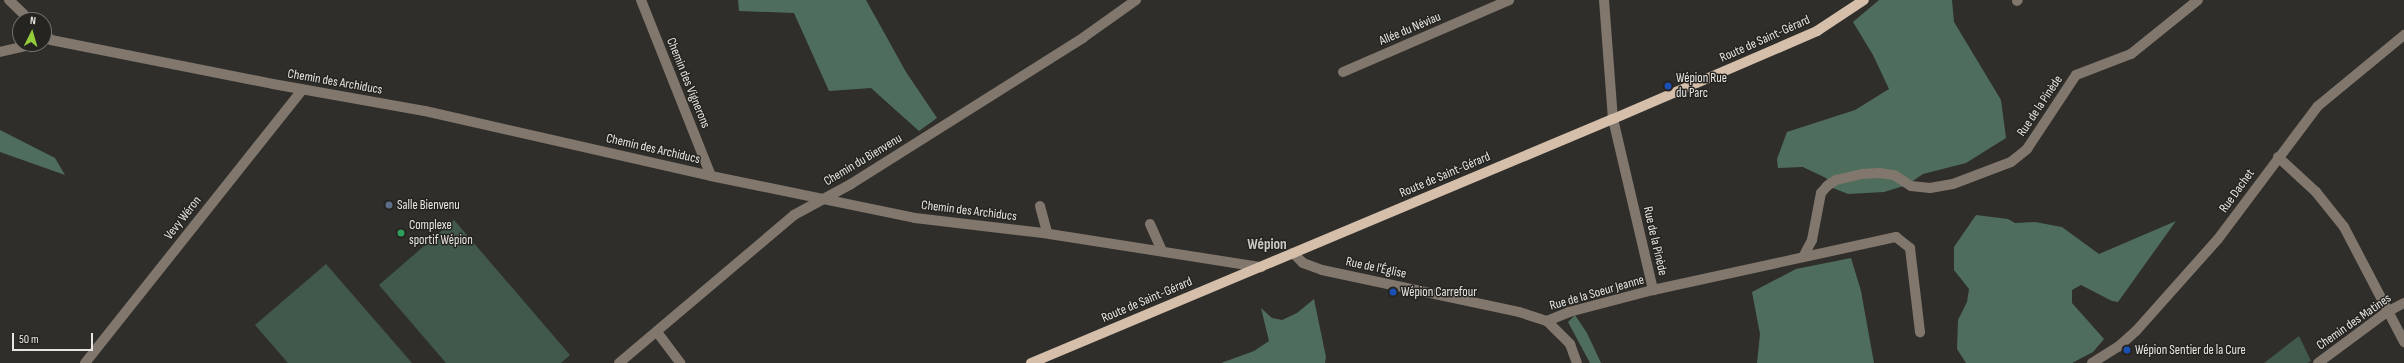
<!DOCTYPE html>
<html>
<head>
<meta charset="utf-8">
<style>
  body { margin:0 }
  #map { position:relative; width:2404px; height:363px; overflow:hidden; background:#2f2e2a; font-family:"Sofia Sans Condensed",sans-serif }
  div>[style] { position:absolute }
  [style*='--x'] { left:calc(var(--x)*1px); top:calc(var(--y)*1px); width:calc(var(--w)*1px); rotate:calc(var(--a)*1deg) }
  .green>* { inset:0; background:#41594c }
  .forest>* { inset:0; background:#4f6d5d }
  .minor>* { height:10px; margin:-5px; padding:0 5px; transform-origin:5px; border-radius:5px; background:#81776d }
  .major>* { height:10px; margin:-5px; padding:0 5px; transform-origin:5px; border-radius:5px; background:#d5bfab }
  .dots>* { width:11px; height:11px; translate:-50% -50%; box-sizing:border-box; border:2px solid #252420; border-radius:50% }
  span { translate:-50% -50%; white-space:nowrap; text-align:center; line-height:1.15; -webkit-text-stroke:3px #252420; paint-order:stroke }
  .street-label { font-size:13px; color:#e6e5e2 }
  .poi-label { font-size:13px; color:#e6e5e2 }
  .left { translate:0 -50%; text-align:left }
  .quarter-label { font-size:15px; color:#cbcac4; font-weight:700 }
  .north { position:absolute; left:12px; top:12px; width:40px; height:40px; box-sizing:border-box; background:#252420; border:1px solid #72716e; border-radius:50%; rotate:5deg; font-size:11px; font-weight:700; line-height:16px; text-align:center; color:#e6e5e2 }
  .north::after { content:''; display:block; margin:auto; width:14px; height:18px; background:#94cc3c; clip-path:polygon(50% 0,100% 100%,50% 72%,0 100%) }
  .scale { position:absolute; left:12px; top:333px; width:81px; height:18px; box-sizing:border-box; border:2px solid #e6e5e2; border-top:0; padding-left:5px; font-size:12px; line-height:14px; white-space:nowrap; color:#e6e5e2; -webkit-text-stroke:3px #252420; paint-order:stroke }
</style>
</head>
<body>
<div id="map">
  <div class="green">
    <i style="clip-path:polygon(454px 220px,570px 355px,561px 363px,446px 363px,379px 285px)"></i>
    <i style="clip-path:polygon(326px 264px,412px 363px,288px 363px,255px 325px)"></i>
    <i style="clip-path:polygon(2299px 336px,2311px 361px,2307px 363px,2264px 363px)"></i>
  </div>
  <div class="forest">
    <i style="clip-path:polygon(738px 0,866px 0,906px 72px,937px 118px,919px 131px,871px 88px,829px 91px,794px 13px,739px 11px)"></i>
    <i style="clip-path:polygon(1879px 0,1952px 0,1954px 22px,2001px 100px,2006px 138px,1966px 163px,1923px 174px,1907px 185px,1884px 192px,1848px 194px,1833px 188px,1826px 178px,1803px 167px,1778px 168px,1777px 159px,1787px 132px,1855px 110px,1889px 89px,1873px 55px,1853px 22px)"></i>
    <i style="clip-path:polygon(0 130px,55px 158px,65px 175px,0 152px)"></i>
    <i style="clip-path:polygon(1976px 215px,2008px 219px,2015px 223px,2035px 222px,2062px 227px,2099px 254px,2176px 221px,2118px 302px,2112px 301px,2081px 285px,2072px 290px,2072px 303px,2104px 339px,2093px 352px,2072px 363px,1966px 363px,1957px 349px,1958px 320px,1967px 302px,1969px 289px,1954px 270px,1954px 247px)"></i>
    <i style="clip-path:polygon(1851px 258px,1861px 291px,1874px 363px,1757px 363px,1760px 334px,1752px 292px,1796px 269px)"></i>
    <i style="clip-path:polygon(1314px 299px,1326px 357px,1325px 363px,1221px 363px,1254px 351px,1269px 341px,1261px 308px,1272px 318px,1282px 320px,1297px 313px)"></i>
    <i style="clip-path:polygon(1575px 315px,1587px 333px,1601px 363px,1590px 363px,1568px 322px)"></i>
  </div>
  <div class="minor">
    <i style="--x:9;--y:0;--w:29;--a:44"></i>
    <i style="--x:641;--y:0;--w:189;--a:68.3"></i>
    <i style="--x:1604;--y:0;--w:119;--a:85.7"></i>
    <i style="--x:1613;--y:119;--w:176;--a:76.8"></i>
    <i style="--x:2017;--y:1;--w:1;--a:-45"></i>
    <i style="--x:44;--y:33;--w:10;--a:45"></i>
    <i style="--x:51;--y:40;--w:226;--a:11.2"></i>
    <i style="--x:273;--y:84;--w:154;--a:10.1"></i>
    <i style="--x:425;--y:111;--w:293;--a:12.8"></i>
    <i style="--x:711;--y:176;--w:208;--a:11.6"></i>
    <i style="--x:915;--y:218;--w:129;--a:6.7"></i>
    <i style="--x:1043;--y:233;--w:221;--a:8.9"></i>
    <i style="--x:0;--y:52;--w:35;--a:-13"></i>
    <i style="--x:1343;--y:72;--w:181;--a:-23.4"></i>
    <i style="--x:2278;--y:157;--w:52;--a:42.6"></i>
    <i style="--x:2316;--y:192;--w:45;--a:51.3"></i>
    <i style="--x:2344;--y:227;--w:130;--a:62.4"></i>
    <i style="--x:1040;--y:206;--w:28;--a:75"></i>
    <i style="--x:1150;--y:224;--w:30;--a:66"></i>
    <i style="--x:1293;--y:253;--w:14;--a:45"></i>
    <i style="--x:1303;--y:263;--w:20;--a:20"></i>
    <i style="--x:1322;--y:270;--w:201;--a:12"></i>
    <i style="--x:1519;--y:312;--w:29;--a:18"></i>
    <i style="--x:1547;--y:321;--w:33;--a:45"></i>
    <i style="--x:1570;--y:344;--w:20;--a:70"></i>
    <i style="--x:1803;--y:257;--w:19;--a:-62"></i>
    <i style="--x:1812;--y:240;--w:48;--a:-79.2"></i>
    <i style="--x:1821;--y:193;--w:9;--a:-49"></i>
    <i style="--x:1827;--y:186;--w:11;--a:-34"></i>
    <i style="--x:1836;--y:180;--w:27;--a:-13"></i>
    <i style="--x:1862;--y:174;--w:17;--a:-3"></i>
    <i style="--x:1879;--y:173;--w:15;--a:8"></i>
    <i style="--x:1894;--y:175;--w:20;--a:33"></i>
    <i style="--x:1911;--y:186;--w:19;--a:6"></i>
    <i style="--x:1930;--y:188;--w:23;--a:-10"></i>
    <i style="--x:1953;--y:184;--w:62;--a:-20.8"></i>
    <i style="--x:2011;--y:162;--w:21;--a:-39"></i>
    <i style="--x:2027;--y:149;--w:89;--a:-56.5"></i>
    <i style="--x:2076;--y:75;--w:59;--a:-20.9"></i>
    <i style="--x:2131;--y:54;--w:86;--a:-38.9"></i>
    <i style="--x:1547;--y:321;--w:24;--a:-22"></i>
    <i style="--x:1569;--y:312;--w:87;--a:-14.7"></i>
    <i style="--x:1653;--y:290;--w:249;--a:-12.3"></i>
    <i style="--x:1896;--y:237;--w:18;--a:38"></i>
    <i style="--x:1910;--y:248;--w:85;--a:83.2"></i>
    <i style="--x:657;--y:332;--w:39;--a:53"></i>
    <i style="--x:85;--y:363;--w:349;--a:-51.5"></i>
    <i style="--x:619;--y:363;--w:229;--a:-40.2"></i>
    <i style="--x:794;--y:215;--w:65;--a:-28.5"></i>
    <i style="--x:851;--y:184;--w:275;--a:-32.2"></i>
    <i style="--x:1084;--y:37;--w:64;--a:-35.4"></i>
    <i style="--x:2092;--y:363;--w:31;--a:-32"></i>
    <i style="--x:2118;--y:347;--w:24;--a:-42"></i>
    <i style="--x:2136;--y:331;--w:123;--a:-48.3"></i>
    <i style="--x:2218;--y:239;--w:166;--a:-53.1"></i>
    <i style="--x:2318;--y:106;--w:112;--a:-39.5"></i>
    <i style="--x:2318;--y:363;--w:86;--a:-36.5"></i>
    <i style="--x:2387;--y:312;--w:19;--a:-28"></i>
  </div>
  <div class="major">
    <i style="--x:1031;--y:363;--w:631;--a:-22.75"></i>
    <i style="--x:1613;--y:119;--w:222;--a:-23.3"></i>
    <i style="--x:1817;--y:31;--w:56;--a:-33.4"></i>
  </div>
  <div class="dots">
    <i style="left:1668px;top:86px;background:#1a4fb4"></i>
    <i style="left:389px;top:205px;background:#5c6f8a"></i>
    <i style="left:401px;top:233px;background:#2e9e5b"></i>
    <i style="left:1393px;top:292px;background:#1a4fb4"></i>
    <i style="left:2127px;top:350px;background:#1a4fb4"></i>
  </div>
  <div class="street-label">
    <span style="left:1410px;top:29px;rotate:-23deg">Allée du Néviau</span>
    <span style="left:1765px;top:39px;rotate:-24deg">Route de Saint-Gérard</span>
    <span style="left:335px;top:82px;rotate:10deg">Chemin des Archiducs</span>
    <span style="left:688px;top:83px;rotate:68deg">Chemin des Vignerons</span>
    <span style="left:2040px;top:106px;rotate:-56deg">Rue de la Pinède</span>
    <span style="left:653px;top:149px;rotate:13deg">Chemin des Archiducs</span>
    <span style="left:863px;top:160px;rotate:-31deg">Chemin du Bienvenu</span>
    <span style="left:1445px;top:175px;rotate:-23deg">Route de Saint-Gérard</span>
    <span style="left:2237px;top:191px;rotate:-54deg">Rue Dachet</span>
    <span style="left:969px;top:211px;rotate:7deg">Chemin des Archiducs</span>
    <span style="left:183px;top:218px;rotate:-52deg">Vevy Wéron</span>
    <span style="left:1655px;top:241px;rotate:77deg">Rue de la Pinède</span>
    <span style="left:1376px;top:268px;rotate:12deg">Rue de l'Église</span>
    <span style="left:1597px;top:293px;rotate:-16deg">Rue de la Soeur Jeanne</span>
    <span style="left:1147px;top:300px;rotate:-23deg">Route de Saint-Gérard</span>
    <span style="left:2354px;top:322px;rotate:-35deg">Chemin des Matines</span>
  </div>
  <div class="poi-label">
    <span class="left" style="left:1676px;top:86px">Wépion Rue<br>du Parc</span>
    <span class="left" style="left:397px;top:205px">Salle Bienvenu</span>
    <span class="left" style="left:409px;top:233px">Complexe<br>sportif Wépion</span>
    <span class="left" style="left:1401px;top:292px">Wépion Carrefour</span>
    <span class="left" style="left:2135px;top:350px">Wépion Sentier de la Cure</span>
  </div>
  <div class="quarter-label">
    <span style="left:1267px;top:245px">Wépion</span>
  </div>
  <div class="north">N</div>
  <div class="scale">50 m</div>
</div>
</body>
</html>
